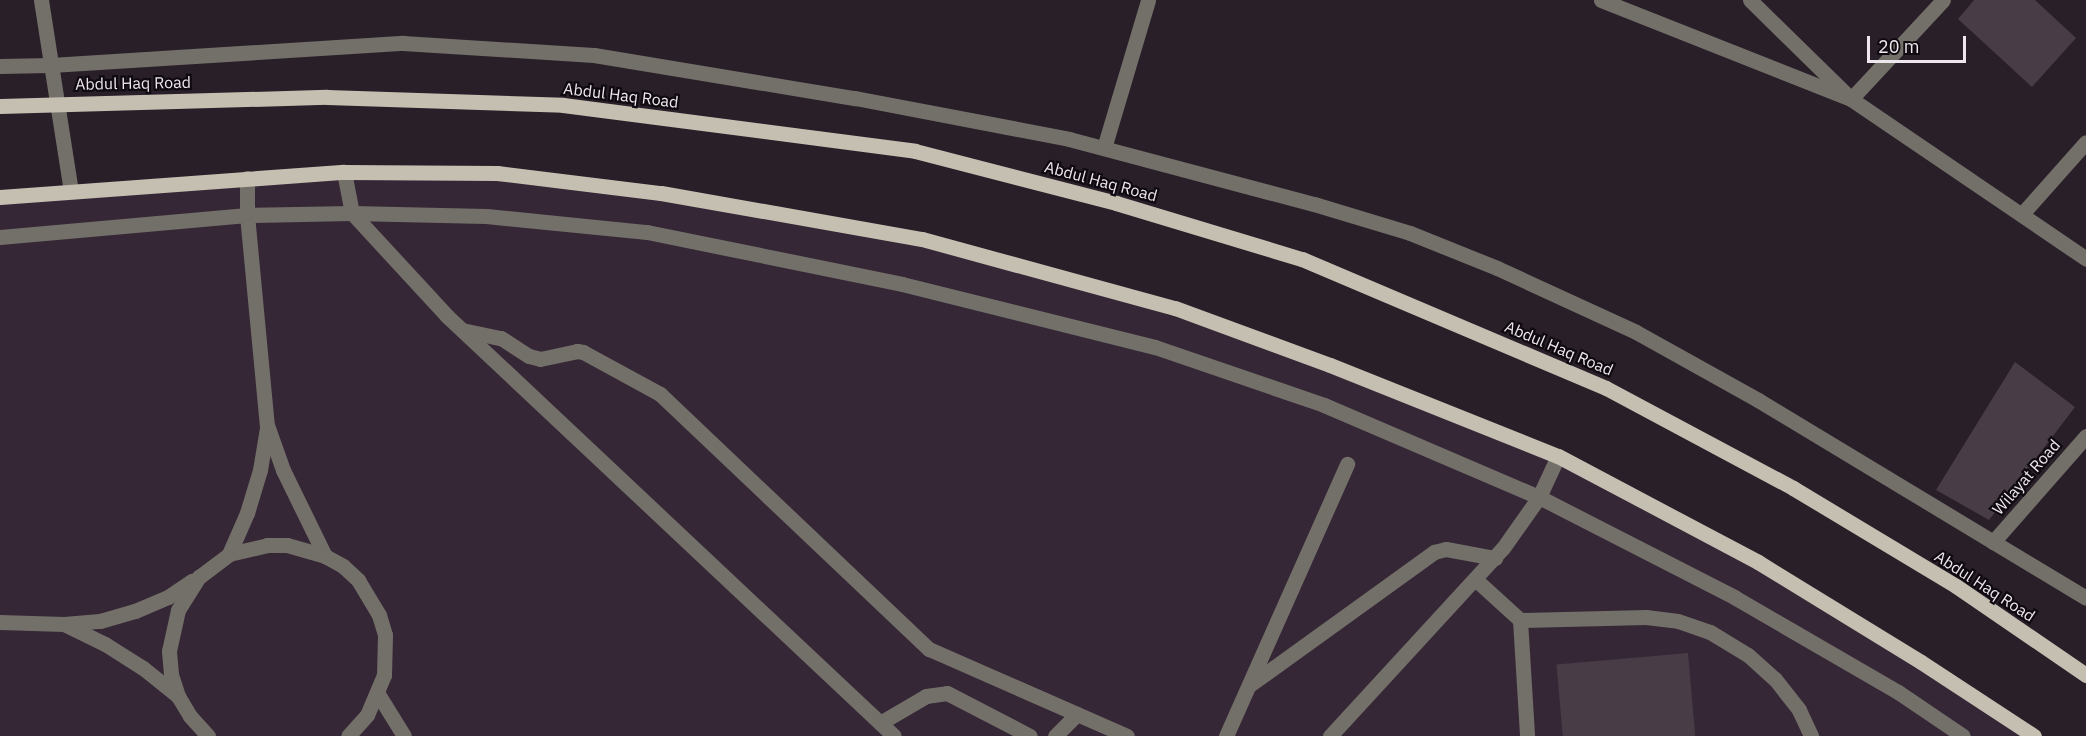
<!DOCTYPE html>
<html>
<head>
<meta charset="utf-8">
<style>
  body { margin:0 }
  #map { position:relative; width:2086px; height:736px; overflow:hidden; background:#291f29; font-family:"IBM Plex Sans",sans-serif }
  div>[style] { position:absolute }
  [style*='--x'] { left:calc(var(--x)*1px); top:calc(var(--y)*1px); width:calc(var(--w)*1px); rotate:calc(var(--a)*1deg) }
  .built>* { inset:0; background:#362736 }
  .building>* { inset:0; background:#483c47; transform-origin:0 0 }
  .minor>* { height:15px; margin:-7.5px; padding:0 7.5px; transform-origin:7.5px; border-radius:7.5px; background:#737069 }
  .major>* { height:15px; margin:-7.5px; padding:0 7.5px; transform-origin:7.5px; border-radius:7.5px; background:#c4bfb1 }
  span { translate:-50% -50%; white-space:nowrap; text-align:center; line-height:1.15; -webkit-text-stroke:4.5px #0f0a0f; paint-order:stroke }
  .street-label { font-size:16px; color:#eee7ee }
  .scale { position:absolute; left:1867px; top:36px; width:99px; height:27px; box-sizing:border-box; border:3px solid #eee7ee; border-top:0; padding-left:8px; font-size:18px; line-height:21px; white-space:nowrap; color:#eee7ee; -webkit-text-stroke:4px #0f0a0f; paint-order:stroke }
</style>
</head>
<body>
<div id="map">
  <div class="built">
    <i style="clip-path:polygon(497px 173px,922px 239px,1330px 365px,1558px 456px,1758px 562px,2034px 736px,0 736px,0 202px,71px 191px)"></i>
  </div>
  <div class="building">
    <i style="clip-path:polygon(1974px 0,2035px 0,2076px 38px,2032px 87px,1958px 19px)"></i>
    <i style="clip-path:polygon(2015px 362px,2075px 407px,1989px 520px,1936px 490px)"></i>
    <i style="left:1688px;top:653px;width:83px;height:132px;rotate:85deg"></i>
  </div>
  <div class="minor">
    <i style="--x:41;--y:0;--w:193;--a:81.1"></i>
    <i style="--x:1601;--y:0;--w:269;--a:21.6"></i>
    <i style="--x:1851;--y:99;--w:135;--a:-47.1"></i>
    <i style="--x:1750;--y:0;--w:141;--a:44.4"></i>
    <i style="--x:1851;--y:99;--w:284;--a:34.2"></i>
    <i style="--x:0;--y:66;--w:51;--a:-1.1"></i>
    <i style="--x:51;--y:65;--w:353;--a:-3.6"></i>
    <i style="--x:403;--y:43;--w:191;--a:3.6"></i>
    <i style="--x:594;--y:55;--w:265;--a:9.4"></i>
    <i style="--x:855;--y:98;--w:218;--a:10.8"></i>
    <i style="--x:1069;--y:139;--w:253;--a:14.9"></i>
    <i style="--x:1314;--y:204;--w:100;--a:16.8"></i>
    <i style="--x:1410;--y:233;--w:94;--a:21.9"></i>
    <i style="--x:1497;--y:268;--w:153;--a:24.7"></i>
    <i style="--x:1636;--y:332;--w:140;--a:29.1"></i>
    <i style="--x:1758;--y:400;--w:383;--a:31.1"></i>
    <i style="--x:1104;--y:148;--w:154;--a:-73.4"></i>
    <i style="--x:344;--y:172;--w:42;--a:79"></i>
    <i style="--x:352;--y:213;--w:140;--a:47.3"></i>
    <i style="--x:447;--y:316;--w:613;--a:43.22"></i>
    <i style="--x:247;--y:178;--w:37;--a:90"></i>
    <i style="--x:247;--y:215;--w:211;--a:84.6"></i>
    <i style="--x:267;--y:425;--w:48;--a:70.4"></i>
    <i style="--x:283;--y:470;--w:96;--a:64"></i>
    <i style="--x:2022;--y:214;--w:96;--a:-48.4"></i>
    <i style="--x:0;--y:237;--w:248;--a:-5.1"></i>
    <i style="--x:247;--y:215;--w:105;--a:-1.1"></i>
    <i style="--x:352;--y:213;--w:134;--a:1.3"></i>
    <i style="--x:486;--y:216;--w:162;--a:5.7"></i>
    <i style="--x:647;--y:232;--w:260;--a:11.5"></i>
    <i style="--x:902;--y:284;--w:261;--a:14"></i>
    <i style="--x:1155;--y:347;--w:179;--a:18.9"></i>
    <i style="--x:1324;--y:405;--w:234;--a:23.2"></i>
    <i style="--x:1539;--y:497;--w:219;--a:27.1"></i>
    <i style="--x:1734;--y:597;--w:190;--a:30.1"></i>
    <i style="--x:1898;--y:692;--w:78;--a:34.1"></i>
    <i style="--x:462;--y:330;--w:40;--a:12"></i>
    <i style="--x:501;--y:338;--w:33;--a:33"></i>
    <i style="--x:529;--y:356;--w:11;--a:15"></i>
    <i style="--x:540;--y:359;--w:38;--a:-12"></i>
    <i style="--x:577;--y:351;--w:6;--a:9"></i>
    <i style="--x:583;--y:352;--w:88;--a:28.6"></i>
    <i style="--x:660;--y:394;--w:371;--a:43.5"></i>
    <i style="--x:929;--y:649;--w:216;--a:23.7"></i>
    <i style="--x:1993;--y:542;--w:141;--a:-48.7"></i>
    <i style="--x:229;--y:554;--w:45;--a:-66.3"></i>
    <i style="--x:247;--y:513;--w:45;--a:-73.2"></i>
    <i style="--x:260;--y:470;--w:43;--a:-80.5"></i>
    <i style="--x:1475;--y:579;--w:61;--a:42.3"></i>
    <i style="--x:1520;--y:620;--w:126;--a:-1.4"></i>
    <i style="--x:1646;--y:617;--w:32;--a:7"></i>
    <i style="--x:1678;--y:621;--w:34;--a:19"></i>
    <i style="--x:1710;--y:632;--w:44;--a:31.2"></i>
    <i style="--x:1748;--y:655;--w:36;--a:42"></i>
    <i style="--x:1775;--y:679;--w:39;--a:52"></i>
    <i style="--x:1799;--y:710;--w:29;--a:65"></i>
    <i style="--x:1520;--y:620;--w:116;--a:86.5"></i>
    <i style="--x:0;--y:622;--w:64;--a:1.8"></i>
    <i style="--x:64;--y:624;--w:36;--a:-5"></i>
    <i style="--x:100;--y:621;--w:36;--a:-16"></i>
    <i style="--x:135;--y:611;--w:36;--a:-23"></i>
    <i style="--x:168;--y:597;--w:29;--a:-34"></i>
    <i style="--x:64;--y:624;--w:46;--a:26"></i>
    <i style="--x:105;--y:644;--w:45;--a:32.3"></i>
    <i style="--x:143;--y:668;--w:45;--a:38.7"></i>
    <i style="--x:1251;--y:684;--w:226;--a:-35.8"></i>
    <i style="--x:1434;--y:552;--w:12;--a:-14"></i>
    <i style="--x:1446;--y:549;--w:50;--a:10.4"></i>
    <i style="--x:378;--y:694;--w:49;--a:58.2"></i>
    <i style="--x:880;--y:723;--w:53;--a:-30.4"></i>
    <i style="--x:926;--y:696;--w:21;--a:-8"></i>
    <i style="--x:947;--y:693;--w:93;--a:27.4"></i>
    <i style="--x:208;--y:736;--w:27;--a:-132"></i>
    <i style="--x:190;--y:716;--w:23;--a:-121"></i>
    <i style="--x:178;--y:696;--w:23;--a:-108"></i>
    <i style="--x:171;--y:674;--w:23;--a:-95"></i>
    <i style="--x:169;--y:651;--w:42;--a:-77.6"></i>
    <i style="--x:178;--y:610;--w:39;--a:-58"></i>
    <i style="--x:199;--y:577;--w:38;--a:-37"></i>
    <i style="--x:229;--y:554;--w:39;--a:-13"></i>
    <i style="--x:267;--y:545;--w:20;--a:0"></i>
    <i style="--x:287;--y:545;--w:40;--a:16"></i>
    <i style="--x:325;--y:556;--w:21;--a:29"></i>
    <i style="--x:343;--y:566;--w:21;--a:43"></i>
    <i style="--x:358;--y:580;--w:41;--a:59"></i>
    <i style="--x:379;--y:615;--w:21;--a:73"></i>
    <i style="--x:385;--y:635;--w:40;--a:91.4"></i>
    <i style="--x:384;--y:675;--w:43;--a:113"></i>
    <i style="--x:367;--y:715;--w:28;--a:132"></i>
    <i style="--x:1055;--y:736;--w:31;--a:-45"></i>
    <i style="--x:1226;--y:736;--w:298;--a:-66"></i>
    <i style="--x:1330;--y:736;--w:255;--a:-47.4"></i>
    <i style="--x:1503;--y:548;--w:62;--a:-54.8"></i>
    <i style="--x:1539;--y:497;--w:45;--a:-65.1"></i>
  </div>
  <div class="major">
    <i style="--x:0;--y:106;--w:327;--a:-1.6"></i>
    <i style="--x:327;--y:97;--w:236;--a:1.9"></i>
    <i style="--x:563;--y:105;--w:355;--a:7.4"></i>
    <i style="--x:915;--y:151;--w:208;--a:14.5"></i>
    <i style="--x:1116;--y:203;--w:194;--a:16.8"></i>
    <i style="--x:1302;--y:259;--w:330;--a:23"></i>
    <i style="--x:1606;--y:388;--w:212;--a:28.1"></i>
    <i style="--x:1793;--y:488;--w:190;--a:31"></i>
    <i style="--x:1956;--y:586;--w:158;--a:34.4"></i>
    <i style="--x:0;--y:197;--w:345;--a:-4.2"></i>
    <i style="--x:344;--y:172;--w:153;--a:0.4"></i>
    <i style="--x:497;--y:173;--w:165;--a:7"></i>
    <i style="--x:661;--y:193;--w:265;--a:10"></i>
    <i style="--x:922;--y:239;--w:262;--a:15.3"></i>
    <i style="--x:1175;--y:308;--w:165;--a:20.2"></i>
    <i style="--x:1330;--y:365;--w:245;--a:21.8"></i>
    <i style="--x:1558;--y:456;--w:226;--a:27.9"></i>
    <i style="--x:1758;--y:562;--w:191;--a:31.5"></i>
    <i style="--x:1921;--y:662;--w:135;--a:33.2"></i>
  </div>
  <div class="street-label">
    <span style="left:133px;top:83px;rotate:-1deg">Abdul Haq Road</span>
    <span style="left:621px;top:95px;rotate:7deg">Abdul Haq Road</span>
    <span style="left:1101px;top:181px;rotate:15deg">Abdul Haq Road</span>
    <span style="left:1559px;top:348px;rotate:23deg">Abdul Haq Road</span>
    <span style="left:2026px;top:477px;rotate:-49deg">Wilayat Road</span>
    <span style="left:1985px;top:586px;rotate:33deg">Abdul Haq Road</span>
  </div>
  <div class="scale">20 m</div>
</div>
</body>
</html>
